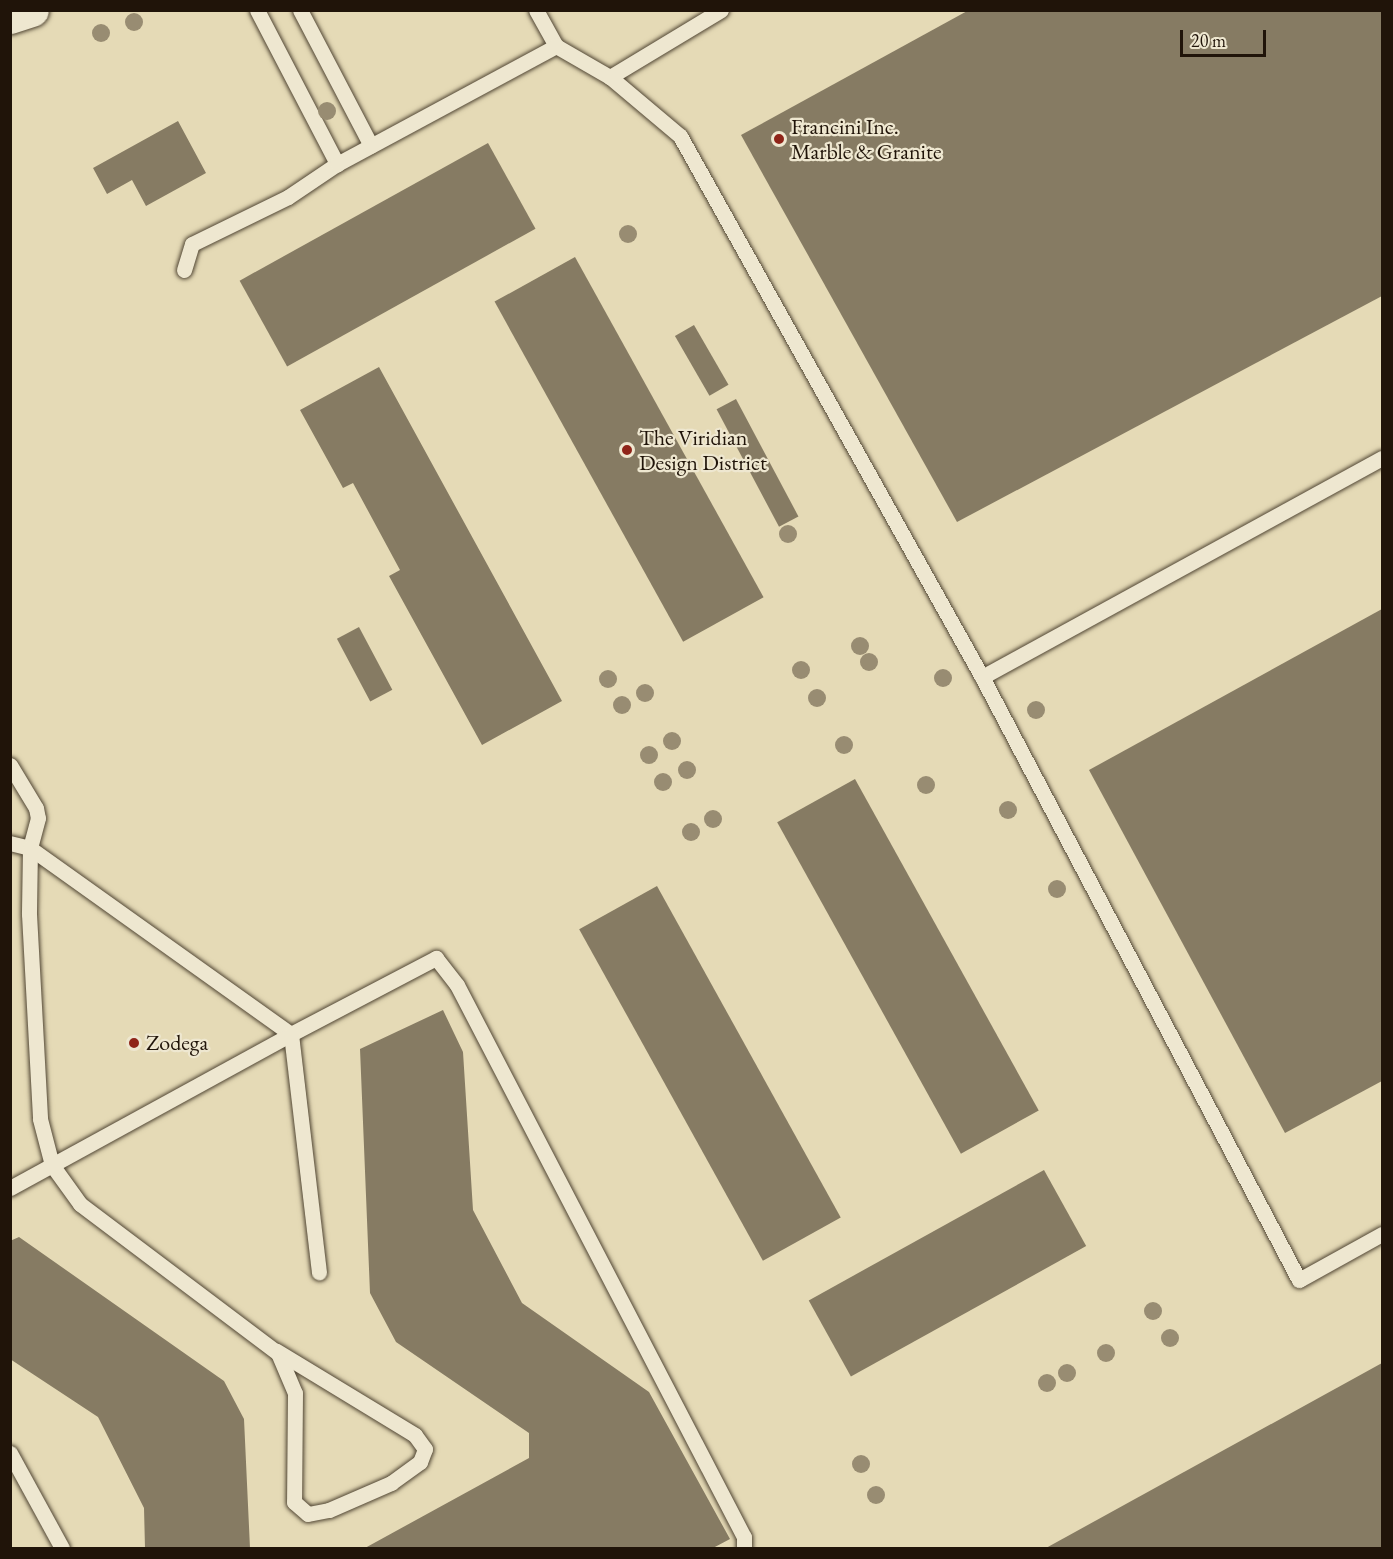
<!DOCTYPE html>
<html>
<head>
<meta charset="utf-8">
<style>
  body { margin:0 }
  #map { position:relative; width:1393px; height:1559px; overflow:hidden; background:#e5dab6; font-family:"EB Garamond",serif }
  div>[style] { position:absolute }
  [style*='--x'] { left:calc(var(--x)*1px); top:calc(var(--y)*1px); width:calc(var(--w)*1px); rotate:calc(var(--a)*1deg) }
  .building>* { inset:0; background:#867b63; transform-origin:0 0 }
  .roads { filter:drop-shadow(0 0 2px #514634) drop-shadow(0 0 2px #514634) }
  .lane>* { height:15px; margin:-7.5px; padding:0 7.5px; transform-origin:7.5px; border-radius:7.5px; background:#eee7d0 }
  .secondary>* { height:33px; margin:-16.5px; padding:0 16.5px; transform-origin:16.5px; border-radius:16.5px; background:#eee7d0 }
  .trees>* { width:18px; height:18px; margin:-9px; border-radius:50%; background:#988c72 }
  .dots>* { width:16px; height:16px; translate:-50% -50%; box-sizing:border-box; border:3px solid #eee7d0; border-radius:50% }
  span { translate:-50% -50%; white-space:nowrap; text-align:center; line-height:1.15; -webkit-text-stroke:4.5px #eee7d0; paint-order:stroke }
  .poi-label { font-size:22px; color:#201409 }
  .left { translate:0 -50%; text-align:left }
  .frame { position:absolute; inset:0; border:12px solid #201409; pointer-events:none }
  .scale { position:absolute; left:1180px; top:30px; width:86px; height:27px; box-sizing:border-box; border:3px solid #201409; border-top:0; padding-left:8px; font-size:18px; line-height:21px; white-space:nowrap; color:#201409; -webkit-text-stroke:4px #eee7d0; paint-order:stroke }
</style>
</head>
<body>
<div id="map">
  <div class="building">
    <i style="clip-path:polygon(969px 10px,1382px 10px,1382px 296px,957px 522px,741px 135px)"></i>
    <i style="clip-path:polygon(178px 121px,206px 173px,146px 206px,132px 180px,107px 194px,93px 168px)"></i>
    <i style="left:488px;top:143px;width:98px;height:284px;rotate:61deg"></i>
    <i style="left:575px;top:257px;width:389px;height:92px;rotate:61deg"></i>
    <i style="left:694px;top:325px;width:69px;height:22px;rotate:60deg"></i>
    <i style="clip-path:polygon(379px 367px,562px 701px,482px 745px,389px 576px,400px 570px,353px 483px,343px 488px,300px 410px)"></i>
    <i style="left:736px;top:399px;width:133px;height:22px;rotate:62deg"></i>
    <i style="clip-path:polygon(1382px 609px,1382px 1081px,1285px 1133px,1089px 770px)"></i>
    <i style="left:359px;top:627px;width:71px;height:25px;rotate:62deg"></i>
    <i style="left:855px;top:779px;width:379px;height:89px;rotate:61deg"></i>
    <i style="left:657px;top:886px;width:379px;height:89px;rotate:61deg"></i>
    <i style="clip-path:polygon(443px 1010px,463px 1052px,473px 1210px,522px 1303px,649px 1392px,730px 1539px,713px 1548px,365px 1548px,529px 1458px,529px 1433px,396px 1342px,370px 1293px,360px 1049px)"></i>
    <i style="left:1044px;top:1170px;width:87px;height:269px;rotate:61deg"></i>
    <i style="clip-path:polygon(19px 1237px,224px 1381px,244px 1419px,250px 1548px,145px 1548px,144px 1508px,98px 1417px,10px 1359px,10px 1241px)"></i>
    <i style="clip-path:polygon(1382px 1363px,1382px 1548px,1046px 1548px)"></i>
  </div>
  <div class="roads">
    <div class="lane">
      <i style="--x:257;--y:10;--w:174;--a:62.5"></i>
      <i style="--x:300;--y:10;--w:153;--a:62.4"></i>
      <i style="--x:536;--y:10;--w:41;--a:60.9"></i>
      <i style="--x:556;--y:46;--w:62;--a:29.9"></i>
      <i style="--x:721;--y:10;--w:130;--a:148.9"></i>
      <i style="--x:610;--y:77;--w:92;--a:40.1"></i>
      <i style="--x:680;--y:136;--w:620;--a:60.83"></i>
      <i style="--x:982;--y:677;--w:681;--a:62.27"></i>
      <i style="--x:1299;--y:1280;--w:95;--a:-29"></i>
      <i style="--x:184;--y:270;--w:27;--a:-73"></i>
      <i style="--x:192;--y:244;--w:107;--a:-26.1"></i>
      <i style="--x:288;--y:197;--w:59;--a:-34"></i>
      <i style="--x:337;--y:164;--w:249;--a:-28.3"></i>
      <i style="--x:982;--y:677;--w:456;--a:-28.7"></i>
      <i style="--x:10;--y:765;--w:50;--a:58.8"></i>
      <i style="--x:36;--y:808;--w:10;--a:79"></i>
      <i style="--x:38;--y:818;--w:31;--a:105"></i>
      <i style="--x:30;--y:848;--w:21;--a:-166"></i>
      <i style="--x:30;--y:848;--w:320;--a:35.5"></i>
      <i style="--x:291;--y:1034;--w:164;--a:-27.7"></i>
      <i style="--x:436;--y:958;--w:34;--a:52"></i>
      <i style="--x:457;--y:985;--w:622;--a:62.53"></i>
      <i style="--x:744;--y:1537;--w:11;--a:90"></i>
      <i style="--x:30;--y:848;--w:66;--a:90.9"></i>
      <i style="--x:29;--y:914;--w:205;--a:86.9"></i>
      <i style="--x:40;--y:1119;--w:48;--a:75.4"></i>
      <i style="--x:52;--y:1165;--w:48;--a:54.3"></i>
      <i style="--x:80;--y:1204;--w:248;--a:37"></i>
      <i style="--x:278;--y:1353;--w:43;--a:67"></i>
      <i style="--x:295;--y:1393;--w:109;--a:90.5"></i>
      <i style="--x:294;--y:1502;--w:18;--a:41"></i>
      <i style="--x:308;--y:1514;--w:21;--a:-11"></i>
      <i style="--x:329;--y:1510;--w:68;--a:-23.5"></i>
      <i style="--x:391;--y:1483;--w:36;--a:-36"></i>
      <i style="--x:420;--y:1462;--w:14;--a:-69"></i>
      <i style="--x:425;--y:1449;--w:17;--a:-126"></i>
      <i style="--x:415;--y:1435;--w:162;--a:-148.7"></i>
      <i style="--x:10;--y:1188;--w:320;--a:-28.7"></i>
      <i style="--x:291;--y:1034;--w:240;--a:83.3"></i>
      <i style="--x:10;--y:1453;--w:108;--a:61.3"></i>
    </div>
    <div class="secondary">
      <i style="--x:10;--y:17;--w:23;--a:-18"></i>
    </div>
  </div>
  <div class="trees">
    <i style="left:134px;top:22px"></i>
    <i style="left:101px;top:33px"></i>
    <i style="left:327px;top:111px"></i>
    <i style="left:628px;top:234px"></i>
    <i style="left:788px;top:534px"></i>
    <i style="left:860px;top:646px"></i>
    <i style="left:869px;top:662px"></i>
    <i style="left:801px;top:670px"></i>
    <i style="left:943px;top:678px"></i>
    <i style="left:608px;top:679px"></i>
    <i style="left:645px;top:693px"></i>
    <i style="left:817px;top:698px"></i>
    <i style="left:622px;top:705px"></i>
    <i style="left:1036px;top:710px"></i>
    <i style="left:672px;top:741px"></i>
    <i style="left:844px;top:745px"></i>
    <i style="left:649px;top:755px"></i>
    <i style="left:687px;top:770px"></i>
    <i style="left:663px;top:782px"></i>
    <i style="left:926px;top:785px"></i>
    <i style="left:1008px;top:810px"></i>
    <i style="left:713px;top:819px"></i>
    <i style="left:691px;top:832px"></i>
    <i style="left:1057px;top:889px"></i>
    <i style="left:1153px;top:1311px"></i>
    <i style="left:1170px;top:1338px"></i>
    <i style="left:1106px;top:1353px"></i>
    <i style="left:1067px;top:1373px"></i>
    <i style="left:1047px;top:1383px"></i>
    <i style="left:861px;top:1464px"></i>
    <i style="left:876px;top:1495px"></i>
  </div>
  <div class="dots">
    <i style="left:779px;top:139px;background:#8f2418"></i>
    <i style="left:627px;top:450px;background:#8f2418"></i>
    <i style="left:134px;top:1043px;background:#8f2418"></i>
  </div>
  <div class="poi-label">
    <span class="left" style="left:791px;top:139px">Francini Inc.<br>Marble &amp; Granite</span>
    <span class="left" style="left:639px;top:450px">The Viridian<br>Design District</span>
    <span class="left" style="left:146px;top:1043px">Zodega</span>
  </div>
  <div class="frame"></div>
  <div class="scale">20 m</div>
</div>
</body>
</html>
